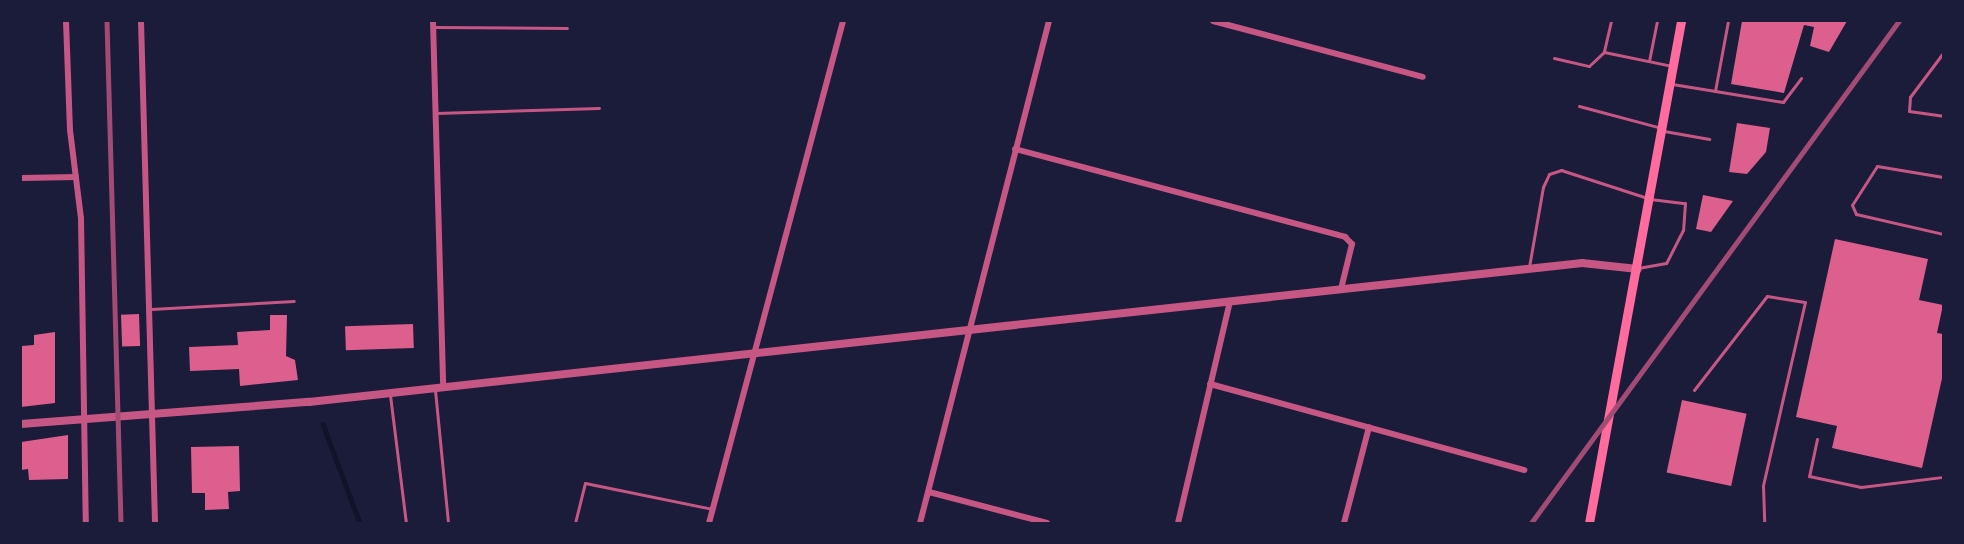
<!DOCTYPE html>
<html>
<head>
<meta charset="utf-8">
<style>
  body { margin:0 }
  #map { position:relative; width:1964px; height:544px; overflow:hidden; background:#1b1b3a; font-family:Literata,serif }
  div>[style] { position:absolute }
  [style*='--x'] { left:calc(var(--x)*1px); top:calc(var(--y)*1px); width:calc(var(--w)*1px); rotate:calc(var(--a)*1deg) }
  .stream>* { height:4.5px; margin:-2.25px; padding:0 2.25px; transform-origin:2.25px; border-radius:2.25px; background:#12122b }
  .building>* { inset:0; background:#dd5f8e; transform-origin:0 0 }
  .service>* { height:3px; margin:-1.5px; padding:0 1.5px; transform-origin:1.5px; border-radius:1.5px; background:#c65784 }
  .minor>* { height:6px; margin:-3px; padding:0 3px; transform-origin:3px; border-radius:3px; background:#c65784 }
  .tertiary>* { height:8px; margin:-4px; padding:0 4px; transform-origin:4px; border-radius:4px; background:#c65784 }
  .secondary>* { height:9px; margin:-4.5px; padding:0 4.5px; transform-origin:4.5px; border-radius:4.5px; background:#ff6b9d }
  .rail>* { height:4.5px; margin:-2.25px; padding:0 2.25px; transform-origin:2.25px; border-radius:2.25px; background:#a44b75 }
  span { translate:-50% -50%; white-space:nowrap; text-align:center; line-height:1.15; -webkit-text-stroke:6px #1b1b3a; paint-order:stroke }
  .frame { position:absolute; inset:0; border:22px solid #1b1b3a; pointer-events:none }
</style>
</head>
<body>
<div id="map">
  <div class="stream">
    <i style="--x:323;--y:424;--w:106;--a:69.5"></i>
  </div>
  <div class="building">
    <i style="clip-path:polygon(1742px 21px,1847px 21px,1829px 52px,1810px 46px,1814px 27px,1804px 25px,1784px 93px,1731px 84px)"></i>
    <i style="clip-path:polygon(1737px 123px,1770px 128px,1766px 152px,1747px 174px,1729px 172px)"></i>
    <i style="clip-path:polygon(1703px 195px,1733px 201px,1711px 232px,1696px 229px)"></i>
    <i style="clip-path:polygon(1835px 239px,1928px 259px,1919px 300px,1943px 305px,1937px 333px,1943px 334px,1943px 374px,1922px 468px,1832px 448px,1837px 426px,1796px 417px)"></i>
    <i style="left:139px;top:314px;width:32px;height:18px;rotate:88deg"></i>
    <i style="clip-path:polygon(270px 315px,287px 315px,286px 356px,295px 360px,298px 380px,240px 386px,239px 369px,190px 371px,189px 347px,238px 345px,237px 332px,270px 330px)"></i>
    <i style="left:413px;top:324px;width:24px;height:68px;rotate:88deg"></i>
    <i style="clip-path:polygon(55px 332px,55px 403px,21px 407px,21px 346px,34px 345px,34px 335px)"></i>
    <i style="left:1682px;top:400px;width:66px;height:74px;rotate:12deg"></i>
    <i style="clip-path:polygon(68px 435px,68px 479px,29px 480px,28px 469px,21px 470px,21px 442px)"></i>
    <i style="clip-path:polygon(239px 446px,240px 491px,228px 492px,229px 509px,205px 510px,205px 493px,192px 493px,191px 447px)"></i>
  </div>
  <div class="service">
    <i style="--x:1611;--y:21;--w:32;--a:103"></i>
    <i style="--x:1604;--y:52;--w:69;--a:11.6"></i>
    <i style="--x:434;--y:27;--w:133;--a:0.4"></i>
    <i style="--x:1943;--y:53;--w:55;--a:126.9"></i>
    <i style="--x:1910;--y:97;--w:14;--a:94"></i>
    <i style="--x:1909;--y:111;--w:34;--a:8"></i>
    <i style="--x:1554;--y:58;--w:36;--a:13"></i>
    <i style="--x:1589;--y:66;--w:21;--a:-43"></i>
    <i style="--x:1649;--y:61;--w:41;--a:-78.7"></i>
    <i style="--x:1672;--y:84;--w:44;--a:9.2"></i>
    <i style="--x:1715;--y:91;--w:71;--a:-79.5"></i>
    <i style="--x:1715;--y:91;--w:69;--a:9.2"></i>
    <i style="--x:1783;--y:102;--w:30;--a:-53"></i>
    <i style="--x:1579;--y:106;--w:82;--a:14.9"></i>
    <i style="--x:436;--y:113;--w:163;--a:-1.8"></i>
    <i style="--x:1664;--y:131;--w:46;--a:10.1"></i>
    <i style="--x:1943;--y:177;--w:67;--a:-170.5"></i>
    <i style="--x:1877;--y:166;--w:46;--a:122.7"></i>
    <i style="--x:1852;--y:205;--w:10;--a:66"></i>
    <i style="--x:1856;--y:214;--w:89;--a:12.9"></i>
    <i style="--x:1529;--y:267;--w:81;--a:-80.1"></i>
    <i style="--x:1543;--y:187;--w:14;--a:-65"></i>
    <i style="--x:1549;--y:174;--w:13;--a:-18"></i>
    <i style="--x:1561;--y:170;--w:94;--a:18"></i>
    <i style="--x:1650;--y:199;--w:35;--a:7"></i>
    <i style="--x:1685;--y:203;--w:27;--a:94"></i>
    <i style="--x:1683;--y:230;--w:37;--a:117"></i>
    <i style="--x:1666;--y:263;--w:27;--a:170"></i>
    <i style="--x:151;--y:309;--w:143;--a:-3.2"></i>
    <i style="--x:435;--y:390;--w:134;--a:84.4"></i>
    <i style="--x:1694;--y:390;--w:119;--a:-52.2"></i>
    <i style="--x:1767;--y:296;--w:38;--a:9"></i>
    <i style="--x:1805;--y:302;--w:189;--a:102.9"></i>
    <i style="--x:1763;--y:486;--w:37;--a:88"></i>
    <i style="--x:390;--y:395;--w:129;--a:82.9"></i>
    <i style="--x:1817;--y:439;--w:38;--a:102"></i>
    <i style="--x:1809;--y:476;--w:53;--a:11.9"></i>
    <i style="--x:1861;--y:487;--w:83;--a:-7"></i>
    <i style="--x:575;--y:523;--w:41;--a:-76"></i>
    <i style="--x:585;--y:483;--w:131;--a:11.5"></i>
  </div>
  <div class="minor">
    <i style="--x:66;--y:21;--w:109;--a:87.9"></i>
    <i style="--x:70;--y:130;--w:89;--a:82.9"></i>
    <i style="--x:81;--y:218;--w:305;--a:89.1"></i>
    <i style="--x:141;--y:21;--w:502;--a:88.4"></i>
    <i style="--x:433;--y:21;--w:366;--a:88.4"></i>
    <i style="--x:1213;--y:21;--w:217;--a:14.9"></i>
    <i style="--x:1015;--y:149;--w:342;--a:14.9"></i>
    <i style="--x:1345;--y:237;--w:10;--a:45"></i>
    <i style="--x:1352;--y:244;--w:46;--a:103.7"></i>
    <i style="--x:21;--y:178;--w:55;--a:-1"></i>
    <i style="--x:1210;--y:384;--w:326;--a:15.3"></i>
    <i style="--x:929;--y:492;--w:122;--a:14.7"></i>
    <i style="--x:709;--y:523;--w:520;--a:-75.05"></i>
    <i style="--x:920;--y:523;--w:518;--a:-75.59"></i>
    <i style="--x:1178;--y:523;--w:228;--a:-76.8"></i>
    <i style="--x:1344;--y:523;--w:99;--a:-75.4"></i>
  </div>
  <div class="tertiary">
    <i style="--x:21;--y:424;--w:289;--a:-4.4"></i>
    <i style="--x:309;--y:402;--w:1281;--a:-6.23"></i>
    <i style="--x:1582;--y:263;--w:56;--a:6.1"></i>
  </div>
  <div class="secondary">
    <i style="--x:1589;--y:523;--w:510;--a:-79.61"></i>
  </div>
  <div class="rail">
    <i style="--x:107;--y:21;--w:502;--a:88.4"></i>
    <i style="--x:1531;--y:523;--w:622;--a:-53.76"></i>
  </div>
  <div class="frame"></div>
</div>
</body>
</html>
